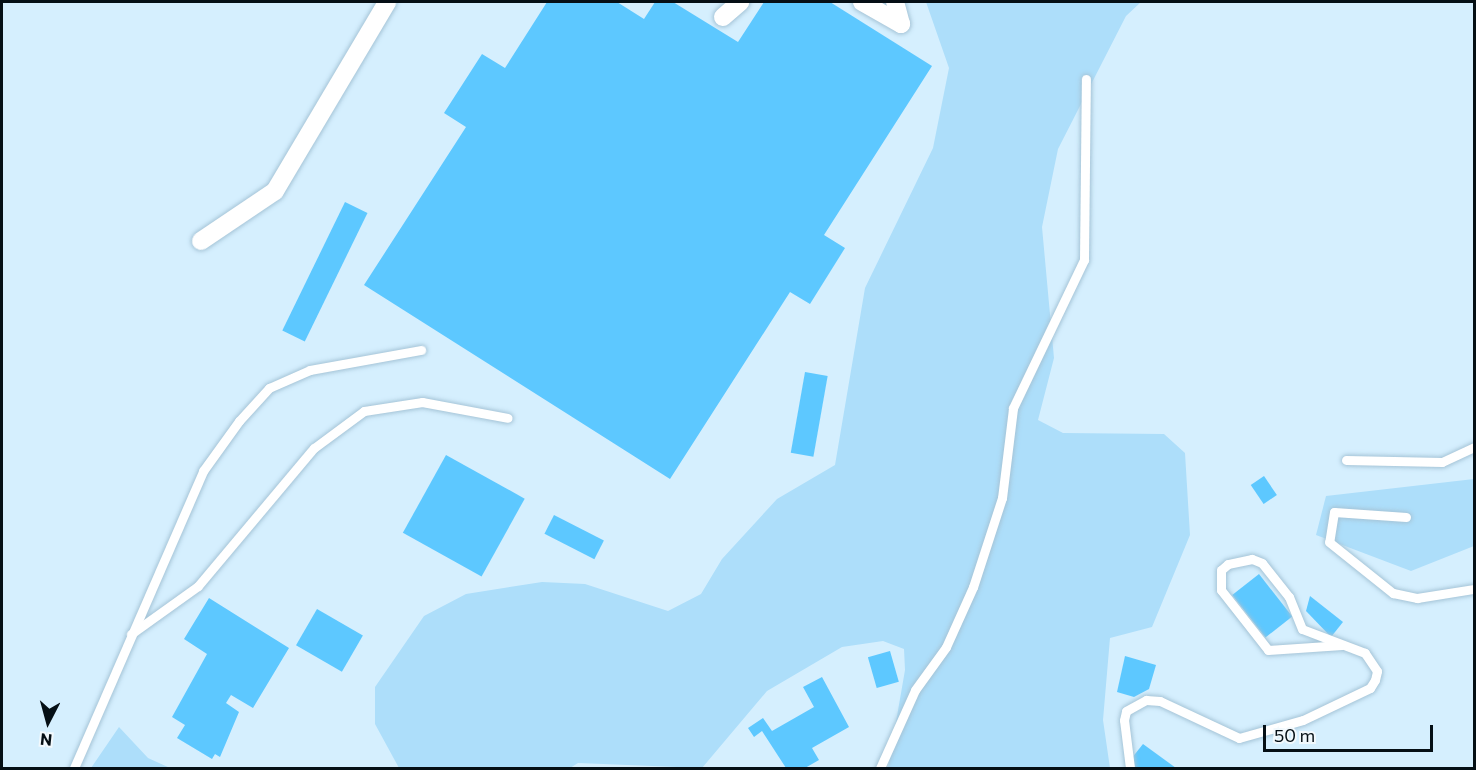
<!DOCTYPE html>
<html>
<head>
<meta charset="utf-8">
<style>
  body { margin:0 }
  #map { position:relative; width:1476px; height:770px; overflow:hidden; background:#d5effe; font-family:Commissioner,sans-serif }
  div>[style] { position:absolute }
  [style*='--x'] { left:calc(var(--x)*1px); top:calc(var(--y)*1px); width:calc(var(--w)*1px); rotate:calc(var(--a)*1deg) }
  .green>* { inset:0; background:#addefa }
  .building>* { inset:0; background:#5dc8ff; transform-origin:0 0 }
  .roads { filter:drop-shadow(0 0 2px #a5c4d7) drop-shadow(0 0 2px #a5c4d7) }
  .lane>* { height:9px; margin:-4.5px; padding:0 4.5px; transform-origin:4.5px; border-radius:4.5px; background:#fff }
  .street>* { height:18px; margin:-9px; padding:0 9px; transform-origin:9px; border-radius:9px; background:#fff }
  span { translate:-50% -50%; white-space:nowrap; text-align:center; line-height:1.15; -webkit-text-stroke:6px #f2f9fd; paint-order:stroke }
  .frame { position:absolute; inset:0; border:3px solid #050f15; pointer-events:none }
  .north { position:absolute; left:18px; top:692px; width:60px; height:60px; -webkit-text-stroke:4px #f2f9fd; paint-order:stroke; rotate:186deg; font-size:16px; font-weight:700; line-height:24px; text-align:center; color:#050f15 }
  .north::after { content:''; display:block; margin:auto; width:21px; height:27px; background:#050f15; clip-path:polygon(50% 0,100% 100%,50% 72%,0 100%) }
  .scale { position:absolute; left:1263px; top:725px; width:170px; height:27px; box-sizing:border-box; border:3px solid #050f15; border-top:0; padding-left:8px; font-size:18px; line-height:21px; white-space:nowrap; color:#050f15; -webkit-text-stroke:4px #f2f9fd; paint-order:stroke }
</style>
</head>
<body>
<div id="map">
  <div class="green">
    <i style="clip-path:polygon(926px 2px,1141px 2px,1126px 16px,1058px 149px,1042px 227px,1054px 358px,1038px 420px,1063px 433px,1164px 434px,1185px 453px,1190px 535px,1152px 627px,1110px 638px,1103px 720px,1110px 768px,888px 768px,905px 670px,904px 649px,883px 641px,842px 647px,767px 691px,702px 768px,578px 763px,570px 768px,399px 768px,375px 724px,375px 687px,424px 616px,466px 594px,542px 582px,585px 584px,668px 611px,701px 594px,722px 559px,777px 499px,835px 465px,865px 288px,933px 148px,949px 68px)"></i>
    <i style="clip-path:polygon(1474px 479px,1474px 546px,1411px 571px,1316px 535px,1326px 496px)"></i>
    <i style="clip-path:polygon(119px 727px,148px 758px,170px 768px,91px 768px)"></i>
  </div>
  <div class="building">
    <i style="clip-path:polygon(547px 2px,617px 2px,644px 19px,655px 2px,673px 2px,738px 42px,764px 2px,830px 2px,932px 66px,824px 235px,845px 248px,810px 304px,790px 292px,670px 479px,364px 285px,466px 127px,444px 113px,482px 54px,505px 68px)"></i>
    <i style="left:345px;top:202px;width:25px;height:143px;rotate:26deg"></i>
    <i style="left:805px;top:372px;width:23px;height:82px;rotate:10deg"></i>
    <i style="left:446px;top:455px;width:90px;height:89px;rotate:29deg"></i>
    <i style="left:1264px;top:476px;width:23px;height:16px;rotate:56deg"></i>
    <i style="left:554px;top:515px;width:56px;height:21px;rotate:27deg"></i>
    <i style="left:1259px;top:574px;width:54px;height:34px;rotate:52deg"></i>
    <i style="clip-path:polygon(1310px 596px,1343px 622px,1331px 637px,1306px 611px)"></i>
    <i style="clip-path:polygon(209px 598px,289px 648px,253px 708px,231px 695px,226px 703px,239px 712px,220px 757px,215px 754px,212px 759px,177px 738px,185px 725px,172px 717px,207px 654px,184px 639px)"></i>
    <i style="left:317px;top:609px;width:53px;height:42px;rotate:30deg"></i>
    <i style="left:890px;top:651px;width:32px;height:23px;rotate:74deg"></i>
    <i style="clip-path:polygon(1125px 656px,1156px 665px,1149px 689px,1134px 697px,1117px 692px)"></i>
    <i style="clip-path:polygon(822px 677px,849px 727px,812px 748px,819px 760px,805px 768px,786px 768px,762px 731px,754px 737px,748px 728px,763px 718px,772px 731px,814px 707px,803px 687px)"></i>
    <i style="clip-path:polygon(1143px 744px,1176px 768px,1136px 768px,1131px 759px)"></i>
  </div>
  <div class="roads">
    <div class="lane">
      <i style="--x:1346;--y:460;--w:96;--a:1.2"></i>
      <i style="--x:1442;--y:462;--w:35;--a:-25"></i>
      <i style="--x:1406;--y:517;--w:72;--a:-176"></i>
      <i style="--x:1334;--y:512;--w:30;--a:99"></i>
      <i style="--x:1329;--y:542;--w:82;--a:38.6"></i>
      <i style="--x:1393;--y:593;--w:25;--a:12"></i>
      <i style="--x:1417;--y:598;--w:58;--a:-9"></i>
      <i style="--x:131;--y:634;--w:82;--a:-35.6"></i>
      <i style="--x:198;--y:586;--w:180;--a:-50"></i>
      <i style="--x:314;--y:448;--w:62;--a:-36.5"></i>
      <i style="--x:364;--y:411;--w:59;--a:-8.8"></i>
      <i style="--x:422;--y:402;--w:87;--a:10.5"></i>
      <i style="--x:74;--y:768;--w:324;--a:-66.5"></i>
      <i style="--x:203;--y:471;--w:62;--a:-54.2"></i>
      <i style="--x:239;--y:421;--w:45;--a:-47.7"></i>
      <i style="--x:269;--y:388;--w:45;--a:-23.7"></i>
      <i style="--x:310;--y:370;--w:113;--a:-10.2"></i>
      <i style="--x:880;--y:768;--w:85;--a:-65.8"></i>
      <i style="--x:915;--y:690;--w:53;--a:-54.2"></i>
      <i style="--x:946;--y:647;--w:66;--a:-65.8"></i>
      <i style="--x:973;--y:587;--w:94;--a:-72"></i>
      <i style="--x:1002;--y:498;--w:91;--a:-83"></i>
      <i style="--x:1013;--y:408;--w:164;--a:-64.4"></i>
      <i style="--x:1084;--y:260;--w:181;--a:-89.4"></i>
      <i style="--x:1130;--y:768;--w:48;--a:-97.1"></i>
      <i style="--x:1124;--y:720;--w:9;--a:-77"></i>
      <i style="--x:1126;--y:711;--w:23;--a:-29"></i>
      <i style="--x:1146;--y:700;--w:14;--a:4"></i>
      <i style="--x:1160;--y:701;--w:87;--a:25.1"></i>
      <i style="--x:1239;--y:738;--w:66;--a:-15.7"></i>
      <i style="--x:1303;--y:720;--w:74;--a:-25.5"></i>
      <i style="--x:1370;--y:688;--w:9;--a:-58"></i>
      <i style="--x:1375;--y:680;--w:9;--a:-77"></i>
      <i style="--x:1377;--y:671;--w:22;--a:-124"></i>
      <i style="--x:1365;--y:653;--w:67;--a:-159.1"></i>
      <i style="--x:1302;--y:629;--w:35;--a:-112"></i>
      <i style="--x:1289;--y:597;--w:43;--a:-128.5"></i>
      <i style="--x:1262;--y:563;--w:11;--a:-158"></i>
      <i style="--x:1252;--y:559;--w:25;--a:168"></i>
      <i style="--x:1228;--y:564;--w:9;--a:139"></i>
      <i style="--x:1221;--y:570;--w:20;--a:90"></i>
      <i style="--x:1221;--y:590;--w:76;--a:51.9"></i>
      <i style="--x:1268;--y:650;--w:74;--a:-3.9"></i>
    </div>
    <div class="street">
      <i style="--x:862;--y:2;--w:45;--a:29.4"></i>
      <i style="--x:901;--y:24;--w:23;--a:-105"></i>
      <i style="--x:723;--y:17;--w:23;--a:-41"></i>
      <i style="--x:201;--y:241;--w:89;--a:-34"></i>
      <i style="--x:275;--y:191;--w:220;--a:-59.3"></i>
    </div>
  </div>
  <div class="frame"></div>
  <div class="north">N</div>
  <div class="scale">50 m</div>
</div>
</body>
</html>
